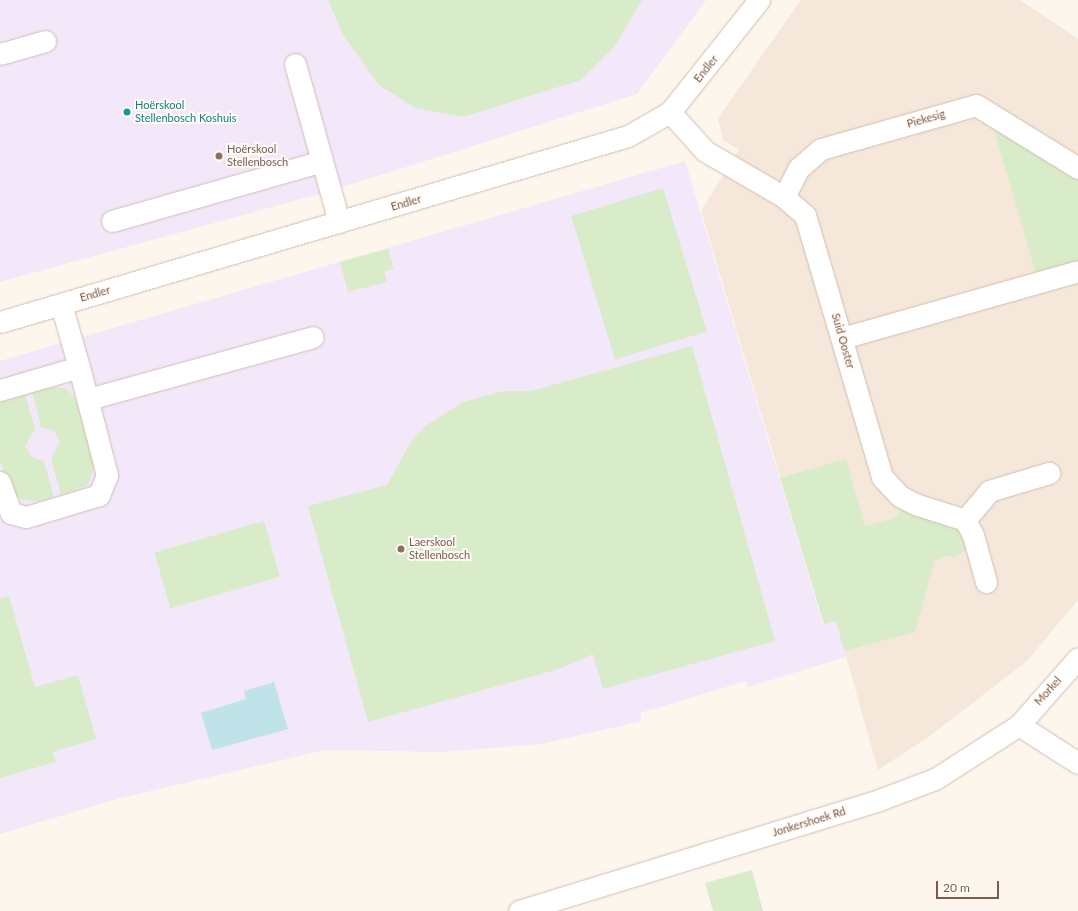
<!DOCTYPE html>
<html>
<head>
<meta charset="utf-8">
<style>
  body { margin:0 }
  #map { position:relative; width:1078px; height:911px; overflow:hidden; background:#fdf6ec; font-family:Lato,sans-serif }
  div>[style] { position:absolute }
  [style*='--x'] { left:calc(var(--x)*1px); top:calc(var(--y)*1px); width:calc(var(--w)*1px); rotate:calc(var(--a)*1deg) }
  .residential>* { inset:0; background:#f5e8da }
  .education>* { inset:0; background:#f3e8fa }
  .green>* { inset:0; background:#d8ecc9; transform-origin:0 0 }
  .water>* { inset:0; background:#bfe3e8 }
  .roads { filter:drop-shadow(0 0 1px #d1beb0) drop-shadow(0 0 1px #d1beb0) }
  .minor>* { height:21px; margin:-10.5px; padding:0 10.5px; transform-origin:10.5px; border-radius:10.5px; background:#fff }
  .dots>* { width:11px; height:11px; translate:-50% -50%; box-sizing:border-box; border:2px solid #fffaf3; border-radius:50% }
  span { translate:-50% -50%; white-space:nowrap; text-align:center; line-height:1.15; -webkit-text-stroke:4px #fffaf3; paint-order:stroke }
  .street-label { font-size:11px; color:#7a5c4d }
  .culture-label { font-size:11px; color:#0d838f }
  .left { translate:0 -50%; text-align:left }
  .education-label { font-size:11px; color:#785e54 }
  .scale { position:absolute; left:936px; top:881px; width:63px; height:18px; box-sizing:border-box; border:2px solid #7a5c4d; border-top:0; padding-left:5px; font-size:12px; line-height:14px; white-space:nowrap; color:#7a5c4d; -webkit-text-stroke:3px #fffaf3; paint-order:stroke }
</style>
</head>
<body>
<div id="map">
  <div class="residential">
    <i style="clip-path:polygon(801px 0,1020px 0,1078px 39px,1078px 600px,1027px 661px,930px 736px,878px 770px,836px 621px,824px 624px,701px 211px,739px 150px,723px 140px,718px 118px)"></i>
  </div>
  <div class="education">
    <i style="clip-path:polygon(0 0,706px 0,637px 94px,330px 191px,0 282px)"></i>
    <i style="clip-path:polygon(685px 161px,823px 624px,836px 620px,846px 657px,748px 687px,746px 681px,640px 713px,642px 721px,541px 744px,442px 752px,325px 750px,121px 798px,0 834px,0 361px)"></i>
  </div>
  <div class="green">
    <i style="clip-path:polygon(328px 0,642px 0,615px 46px,581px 80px,463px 117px,415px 108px,379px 85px,343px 35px)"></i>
    <i style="clip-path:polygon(992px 123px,1078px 180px,1078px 260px,1036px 273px)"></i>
    <i style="left:663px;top:188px;width:150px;height:96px;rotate:73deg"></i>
    <i style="clip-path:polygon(388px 249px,394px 269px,384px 271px,387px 282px,348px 292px,340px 262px)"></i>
    <i style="clip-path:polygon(692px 346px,775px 641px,603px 689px,593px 654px,559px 669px,368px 722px,308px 506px,387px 485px,412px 440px,427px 425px,463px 402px,504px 391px,531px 391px)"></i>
    <i style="clip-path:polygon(47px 387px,65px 388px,75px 397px,95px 463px,88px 485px,61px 495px,51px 459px,60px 442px,54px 431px,41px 427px,32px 392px)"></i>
    <i style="clip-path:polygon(25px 394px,35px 429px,25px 446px,32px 457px,44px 461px,54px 497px,39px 501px,23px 500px,11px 492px,0 461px,0 403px)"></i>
    <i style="clip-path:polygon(846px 459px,865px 526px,895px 518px,902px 509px,959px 530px,966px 550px,955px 557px,950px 555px,935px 560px,915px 632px,844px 651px,836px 621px,824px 624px,780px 478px)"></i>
    <i style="left:264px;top:521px;width:58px;height:114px;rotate:74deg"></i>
    <i style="clip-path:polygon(9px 596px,35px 687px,78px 675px,96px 739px,53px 752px,56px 762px,0 778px,0 598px)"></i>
    <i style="clip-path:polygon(752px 870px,763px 911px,713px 911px,705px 883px)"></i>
  </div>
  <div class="water">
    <i style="clip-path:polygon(274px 682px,288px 729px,212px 750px,201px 713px,246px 699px,244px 691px)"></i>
  </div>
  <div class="roads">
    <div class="minor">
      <i style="--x:0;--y:54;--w:47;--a:-16.1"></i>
      <i style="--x:295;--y:64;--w:164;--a:74.4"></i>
      <i style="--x:670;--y:112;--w:52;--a:48.1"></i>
      <i style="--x:705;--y:151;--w:91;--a:30.2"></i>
      <i style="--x:784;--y:197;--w:28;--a:41"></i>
      <i style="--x:805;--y:215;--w:273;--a:73.6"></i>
      <i style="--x:882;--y:477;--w:26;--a:47"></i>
      <i style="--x:900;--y:496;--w:17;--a:28"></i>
      <i style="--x:915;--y:504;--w:52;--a:17.7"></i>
      <i style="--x:965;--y:520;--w:17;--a:62"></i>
      <i style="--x:973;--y:535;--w:49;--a:74.5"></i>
      <i style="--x:784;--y:197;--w:33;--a:-63"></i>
      <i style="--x:799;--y:168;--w:29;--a:-41"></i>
      <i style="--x:821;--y:149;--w:161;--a:-15.8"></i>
      <i style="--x:976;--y:105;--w:120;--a:31.7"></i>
      <i style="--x:112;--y:221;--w:218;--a:-15.9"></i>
      <i style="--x:61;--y:304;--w:66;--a:74.1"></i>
      <i style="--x:0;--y:322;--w:655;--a:-16.5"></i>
      <i style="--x:628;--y:136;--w:48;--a:-29.7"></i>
      <i style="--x:670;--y:112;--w:143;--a:-51.5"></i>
      <i style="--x:842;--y:338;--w:245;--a:-15.8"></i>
      <i style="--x:0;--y:390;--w:82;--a:-16.2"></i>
      <i style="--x:79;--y:367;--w:112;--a:75.5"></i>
      <i style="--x:107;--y:475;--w:22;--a:112"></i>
      <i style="--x:99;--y:495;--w:76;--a:163.2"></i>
      <i style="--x:26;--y:517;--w:16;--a:-165"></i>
      <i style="--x:11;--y:513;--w:33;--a:-110"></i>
      <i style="--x:88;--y:399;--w:233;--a:-15.4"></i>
      <i style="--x:965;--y:520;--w:38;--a:-50"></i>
      <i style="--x:989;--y:491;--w:63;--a:-16.7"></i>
      <i style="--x:1019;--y:725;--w:70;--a:32.8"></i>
      <i style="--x:519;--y:911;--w:377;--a:-17.1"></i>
      <i style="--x:879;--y:800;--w:60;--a:-20.6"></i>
      <i style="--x:935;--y:779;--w:100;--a:-32.7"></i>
      <i style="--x:1019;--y:725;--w:89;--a:-48.6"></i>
    </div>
  </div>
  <div class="dots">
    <i style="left:127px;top:112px;background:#0f9aa8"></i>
    <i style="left:219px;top:156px;background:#8d6e63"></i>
    <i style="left:401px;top:549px;background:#8d6e63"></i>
  </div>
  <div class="street-label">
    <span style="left:706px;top:69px;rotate:-51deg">Endler</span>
    <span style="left:926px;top:119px;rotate:-16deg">Piekesig</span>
    <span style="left:406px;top:203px;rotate:-16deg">Endler</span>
    <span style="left:95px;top:294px;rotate:-16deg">Endler</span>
    <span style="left:843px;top:341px;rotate:74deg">Suid Ooster</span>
    <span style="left:1048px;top:691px;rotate:-48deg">Morkel</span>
    <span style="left:809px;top:822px;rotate:-17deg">Jonkershoek Rd</span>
  </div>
  <div class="culture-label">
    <span class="left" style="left:135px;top:112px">Hoërskool<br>Stellenbosch Koshuis</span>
  </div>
  <div class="education-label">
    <span class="left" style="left:227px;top:156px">Hoërskool<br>Stellenbosch</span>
    <span class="left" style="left:409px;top:549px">Laerskool<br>Stellenbosch</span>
  </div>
  <div class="scale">20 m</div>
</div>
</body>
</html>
